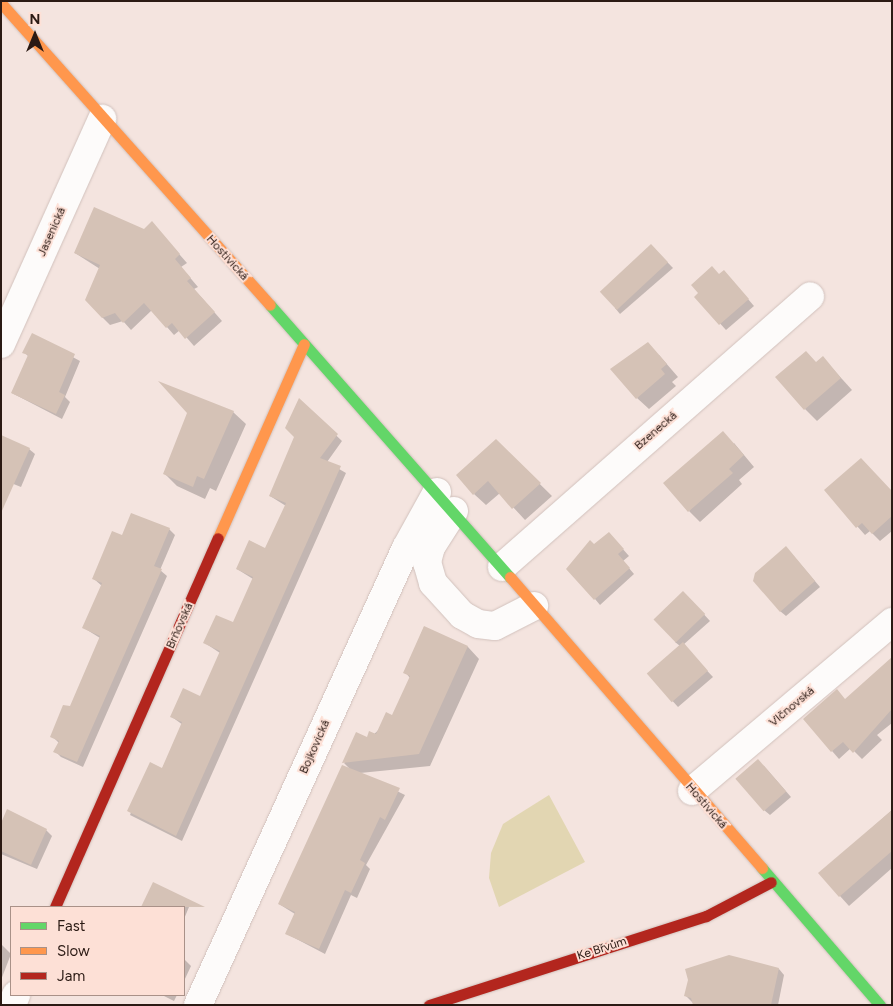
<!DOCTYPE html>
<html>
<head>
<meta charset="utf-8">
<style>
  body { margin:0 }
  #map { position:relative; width:893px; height:1006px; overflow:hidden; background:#f4e4df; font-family:Figtree,sans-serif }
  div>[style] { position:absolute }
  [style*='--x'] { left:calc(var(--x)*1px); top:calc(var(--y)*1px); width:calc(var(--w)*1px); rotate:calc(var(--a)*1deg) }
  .green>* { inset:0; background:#e2d6b2 }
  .shadow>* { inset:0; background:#0003 }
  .building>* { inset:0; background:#d5c2b6; transform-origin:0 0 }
  .roads { filter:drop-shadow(0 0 1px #d1c1bc) drop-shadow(0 0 1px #d1c1bc) }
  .street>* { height:28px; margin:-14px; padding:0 14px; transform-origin:14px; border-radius:14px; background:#fdfbfa }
  .fast>* { height:11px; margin:-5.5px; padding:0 5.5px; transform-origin:5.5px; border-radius:5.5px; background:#63d668 }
  .slow>* { height:11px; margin:-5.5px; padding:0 5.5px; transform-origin:5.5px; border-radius:5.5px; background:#ff974d }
  .jam>* { height:11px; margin:-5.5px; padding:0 5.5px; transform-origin:5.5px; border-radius:5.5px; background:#b3261e }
  span { translate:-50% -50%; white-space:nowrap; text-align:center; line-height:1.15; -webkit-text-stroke:4px #fde0d6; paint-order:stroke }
  .street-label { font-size:12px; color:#2b1a14 }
  .frame { position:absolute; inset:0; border:2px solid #2b1a14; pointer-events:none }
  .legend { position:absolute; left:10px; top:906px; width:175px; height:90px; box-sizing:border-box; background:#fde0d6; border:1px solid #a99188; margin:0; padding:6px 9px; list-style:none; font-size:15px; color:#2b1a14 }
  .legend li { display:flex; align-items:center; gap:10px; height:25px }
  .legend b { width:25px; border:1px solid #a99188 }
  .north { position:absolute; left:10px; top:10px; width:50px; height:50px; -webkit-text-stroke:4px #fde0d6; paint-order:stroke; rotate:0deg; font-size:14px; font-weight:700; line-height:20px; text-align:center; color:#2b1a14 }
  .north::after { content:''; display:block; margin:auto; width:18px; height:22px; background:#2b1a14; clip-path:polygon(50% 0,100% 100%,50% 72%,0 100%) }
</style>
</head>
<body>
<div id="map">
  <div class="green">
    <i style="clip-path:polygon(549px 795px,585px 862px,499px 907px,489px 878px,491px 853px,503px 824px)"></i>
  </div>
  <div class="shadow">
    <i style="clip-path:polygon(144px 230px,159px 231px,187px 263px,181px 267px,198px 287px,194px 289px,222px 321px,194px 346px,180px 330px,174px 335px,152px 310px,131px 330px,123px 321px,110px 325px,102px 317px,100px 269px,75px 253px)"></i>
    <i style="clip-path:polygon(651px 245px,673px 268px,620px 314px,615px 308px)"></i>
    <i style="clip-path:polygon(719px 275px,729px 277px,754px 306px,726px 330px,696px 297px)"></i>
    <i style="clip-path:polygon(32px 335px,80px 361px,65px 397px,70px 402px,62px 419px,12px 393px,29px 357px,24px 352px)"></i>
    <i style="clip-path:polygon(659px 355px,678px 377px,672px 382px,676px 386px,649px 409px,637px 398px)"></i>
    <i style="clip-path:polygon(823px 358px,852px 390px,817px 421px,805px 409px,817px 363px)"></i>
    <i style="clip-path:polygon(299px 400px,342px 441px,327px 462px,346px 473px,182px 841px,130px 815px,150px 764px,162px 769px,183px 725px,172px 717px,201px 698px,220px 653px,205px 643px,233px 624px,253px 579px,237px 569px,266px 550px,286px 506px,270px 496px,296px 437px)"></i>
    <i style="clip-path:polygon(233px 412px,246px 424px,216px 491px,210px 488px,205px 499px,177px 486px,165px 474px)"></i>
    <i style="clip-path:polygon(496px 441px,552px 496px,525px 520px,500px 493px,486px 505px,474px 494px)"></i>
    <i style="clip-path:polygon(734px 443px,754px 467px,739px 480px,742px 484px,700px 522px,689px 511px)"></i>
    <i style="clip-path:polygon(29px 449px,35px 454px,21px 487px,1px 479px)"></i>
    <i style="clip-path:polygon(825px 490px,892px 493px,892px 531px,880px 541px,870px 531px,865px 535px)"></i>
    <i style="clip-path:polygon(169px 529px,175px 535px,160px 570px,167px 576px,83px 767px,61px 757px,55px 751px,59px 743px,52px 736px,71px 707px,100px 638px,84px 628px,102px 586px,94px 579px,123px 536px)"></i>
    <i style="clip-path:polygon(614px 539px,629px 556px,623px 561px,634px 574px,600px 605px,595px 599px,594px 546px)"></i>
    <i style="clip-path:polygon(791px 553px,820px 587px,786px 616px,780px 611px)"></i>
    <i style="clip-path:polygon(689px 598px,710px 621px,683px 645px,713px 677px,678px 707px,648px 674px,680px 646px,675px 642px)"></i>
    <i style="clip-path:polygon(424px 627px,468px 647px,479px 659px,430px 766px,360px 773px,405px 795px,366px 865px,370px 869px,357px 898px,351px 895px,325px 954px,287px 934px,295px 914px,279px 904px,351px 770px,344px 763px,393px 716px,410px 678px,405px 672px)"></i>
    <i style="clip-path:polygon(892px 667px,892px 723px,877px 735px,882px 740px,862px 759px,851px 748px,839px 759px,832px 751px,846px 700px)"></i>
    <i style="clip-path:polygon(764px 766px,791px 797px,770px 815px,764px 810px)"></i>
    <i style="clip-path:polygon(892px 810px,892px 868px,849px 906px,820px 874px)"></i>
    <i style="clip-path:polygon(1px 826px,46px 830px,52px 836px,37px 869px,1px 854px)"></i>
    <i style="clip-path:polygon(153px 884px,189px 907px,184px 919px,184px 907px,142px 907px)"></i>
    <i style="clip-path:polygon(1px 944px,11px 954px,1px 980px)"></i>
    <i style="clip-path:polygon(184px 959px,191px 966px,184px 981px)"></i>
    <i style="clip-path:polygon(779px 969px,784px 975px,778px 1005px,695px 1005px,685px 995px)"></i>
    <i style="clip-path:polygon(162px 995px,177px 995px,174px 1001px)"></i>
  </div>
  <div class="building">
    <i style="clip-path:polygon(94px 207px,144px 229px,152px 221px,180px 254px,175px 259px,191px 278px,187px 281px,215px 312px,185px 339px,172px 323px,166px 328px,144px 303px,123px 323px,115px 313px,102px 318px,85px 300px,100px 265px,74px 253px)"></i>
    <i style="left:651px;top:244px;width:25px;height:70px;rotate:47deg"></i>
    <i style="clip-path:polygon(712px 266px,719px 274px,724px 270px,749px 299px,719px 325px,694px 297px,698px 293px,691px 285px)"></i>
    <i style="clip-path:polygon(32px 333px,75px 354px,59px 392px,65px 395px,56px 414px,11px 393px,28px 355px,22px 353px)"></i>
    <i style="clip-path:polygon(648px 342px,667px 364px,661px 369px,665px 374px,636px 399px,610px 369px)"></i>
    <i style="clip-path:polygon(806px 351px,816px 362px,823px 356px,841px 378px,804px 410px,775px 377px)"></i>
    <i style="clip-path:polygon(158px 381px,234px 411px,204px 479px,197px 476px,193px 487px,163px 474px,187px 413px)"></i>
    <i style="clip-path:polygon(299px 398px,338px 434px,320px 458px,341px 466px,176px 836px,127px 811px,150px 762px,162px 768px,182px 722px,170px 717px,183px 688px,200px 696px,220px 651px,203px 643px,216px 615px,233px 622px,253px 577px,236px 569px,249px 540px,265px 548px,286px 503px,269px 496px,294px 437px,285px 428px)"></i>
    <i style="clip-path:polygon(723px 431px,744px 455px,729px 469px,733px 473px,688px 512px,663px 483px)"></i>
    <i style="clip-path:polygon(1px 435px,30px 448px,1px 513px)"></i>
    <i style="clip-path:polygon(496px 439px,541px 483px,512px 509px,488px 481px,473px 495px,456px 475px)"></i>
    <i style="clip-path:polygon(861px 458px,892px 491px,892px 516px,872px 534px,862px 523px,856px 528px,824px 490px)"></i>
    <i style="clip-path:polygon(131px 513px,170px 528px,154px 566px,162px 569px,77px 762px,53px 752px,59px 741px,50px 737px,63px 705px,70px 706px,100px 636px,82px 628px,102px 583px,92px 579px,112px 531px,122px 535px)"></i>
    <i style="clip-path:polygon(609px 532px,624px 549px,618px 554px,630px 568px,594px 600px,566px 569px,590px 540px,594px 544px)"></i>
    <i style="clip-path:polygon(786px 546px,815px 581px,780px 612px,753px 581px,755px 573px)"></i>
    <i style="left:683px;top:591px;width:32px;height:41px;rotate:46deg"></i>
    <i style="clip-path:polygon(424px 626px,468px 646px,419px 754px,342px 763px,356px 732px,367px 737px,369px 731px,376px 734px,386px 712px,392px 715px,410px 676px,403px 673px)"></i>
    <i style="left:683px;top:642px;width:38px;height:48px;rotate:49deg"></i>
    <i style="clip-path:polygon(892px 657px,892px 709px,853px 753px,843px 742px,831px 752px,803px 719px,837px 689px,845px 699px)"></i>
    <i style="left:758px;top:759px;width:43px;height:30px;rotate:49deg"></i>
    <i style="clip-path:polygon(342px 765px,400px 788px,385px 820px,380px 817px,360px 860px,365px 863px,351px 893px,345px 890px,319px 949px,285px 934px,295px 912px,278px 904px)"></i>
    <i style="clip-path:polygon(7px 809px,47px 829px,31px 865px,1px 851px,1px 823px)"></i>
    <i style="clip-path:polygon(892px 810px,892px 851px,839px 897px,818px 873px)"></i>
    <i style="clip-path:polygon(153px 882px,205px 907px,141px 907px)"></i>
    <i style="clip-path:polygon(729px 955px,779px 968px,771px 1005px,693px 1005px,691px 998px,684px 996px,688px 980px,685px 969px)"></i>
  </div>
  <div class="roads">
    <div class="street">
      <i style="--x:1;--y:344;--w:247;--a:-65.8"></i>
      <i style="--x:454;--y:511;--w:43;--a:122.6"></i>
      <i style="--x:431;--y:547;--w:16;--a:105"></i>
      <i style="--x:427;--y:562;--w:22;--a:74"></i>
      <i style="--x:433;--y:583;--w:43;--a:47.8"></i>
      <i style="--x:462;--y:615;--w:18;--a:29"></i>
      <i style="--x:478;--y:624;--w:17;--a:7"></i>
      <i style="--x:495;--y:626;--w:44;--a:-27.1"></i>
      <i style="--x:502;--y:567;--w:410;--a:-41.3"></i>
      <i style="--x:692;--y:791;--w:262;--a:-40.2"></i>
      <i style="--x:12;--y:1005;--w:11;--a:-68"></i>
      <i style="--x:198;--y:1005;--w:502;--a:-65.53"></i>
      <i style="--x:406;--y:548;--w:64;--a:-61"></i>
    </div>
    <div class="fast">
      <i style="--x:270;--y:305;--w:363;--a:48.6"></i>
      <i style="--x:762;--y:868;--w:181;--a:49.3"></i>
    </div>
    <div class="slow">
      <i style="--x:1;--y:3;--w:404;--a:48.3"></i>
      <i style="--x:218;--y:538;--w:212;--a:-66.1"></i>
      <i style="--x:510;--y:577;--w:385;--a:49.1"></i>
    </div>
    <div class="jam">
      <i style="--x:55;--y:907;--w:403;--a:-66.2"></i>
      <i style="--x:429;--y:1005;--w:291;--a:-17.8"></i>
      <i style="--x:706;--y:916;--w:73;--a:-27.6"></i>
    </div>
  </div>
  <div class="street-label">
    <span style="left:52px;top:232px;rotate:-66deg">Jasenická</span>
    <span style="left:227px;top:258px;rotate:48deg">Hostivická</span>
    <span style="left:656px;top:431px;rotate:-41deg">Bzenecká</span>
    <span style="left:180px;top:626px;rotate:-66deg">Brňovská</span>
    <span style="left:792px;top:707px;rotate:-40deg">Vlčnovská</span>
    <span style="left:315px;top:747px;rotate:-66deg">Bojkovická</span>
    <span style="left:706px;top:806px;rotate:49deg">Hostivická</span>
    <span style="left:602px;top:949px;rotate:-18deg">Ke Břvům</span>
  </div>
  <div class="frame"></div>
  <ul class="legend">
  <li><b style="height:6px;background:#63d668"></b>Fast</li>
  <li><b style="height:6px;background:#ff974d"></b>Slow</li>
  <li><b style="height:6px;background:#b3261e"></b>Jam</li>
  </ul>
  <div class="north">N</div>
</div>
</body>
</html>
